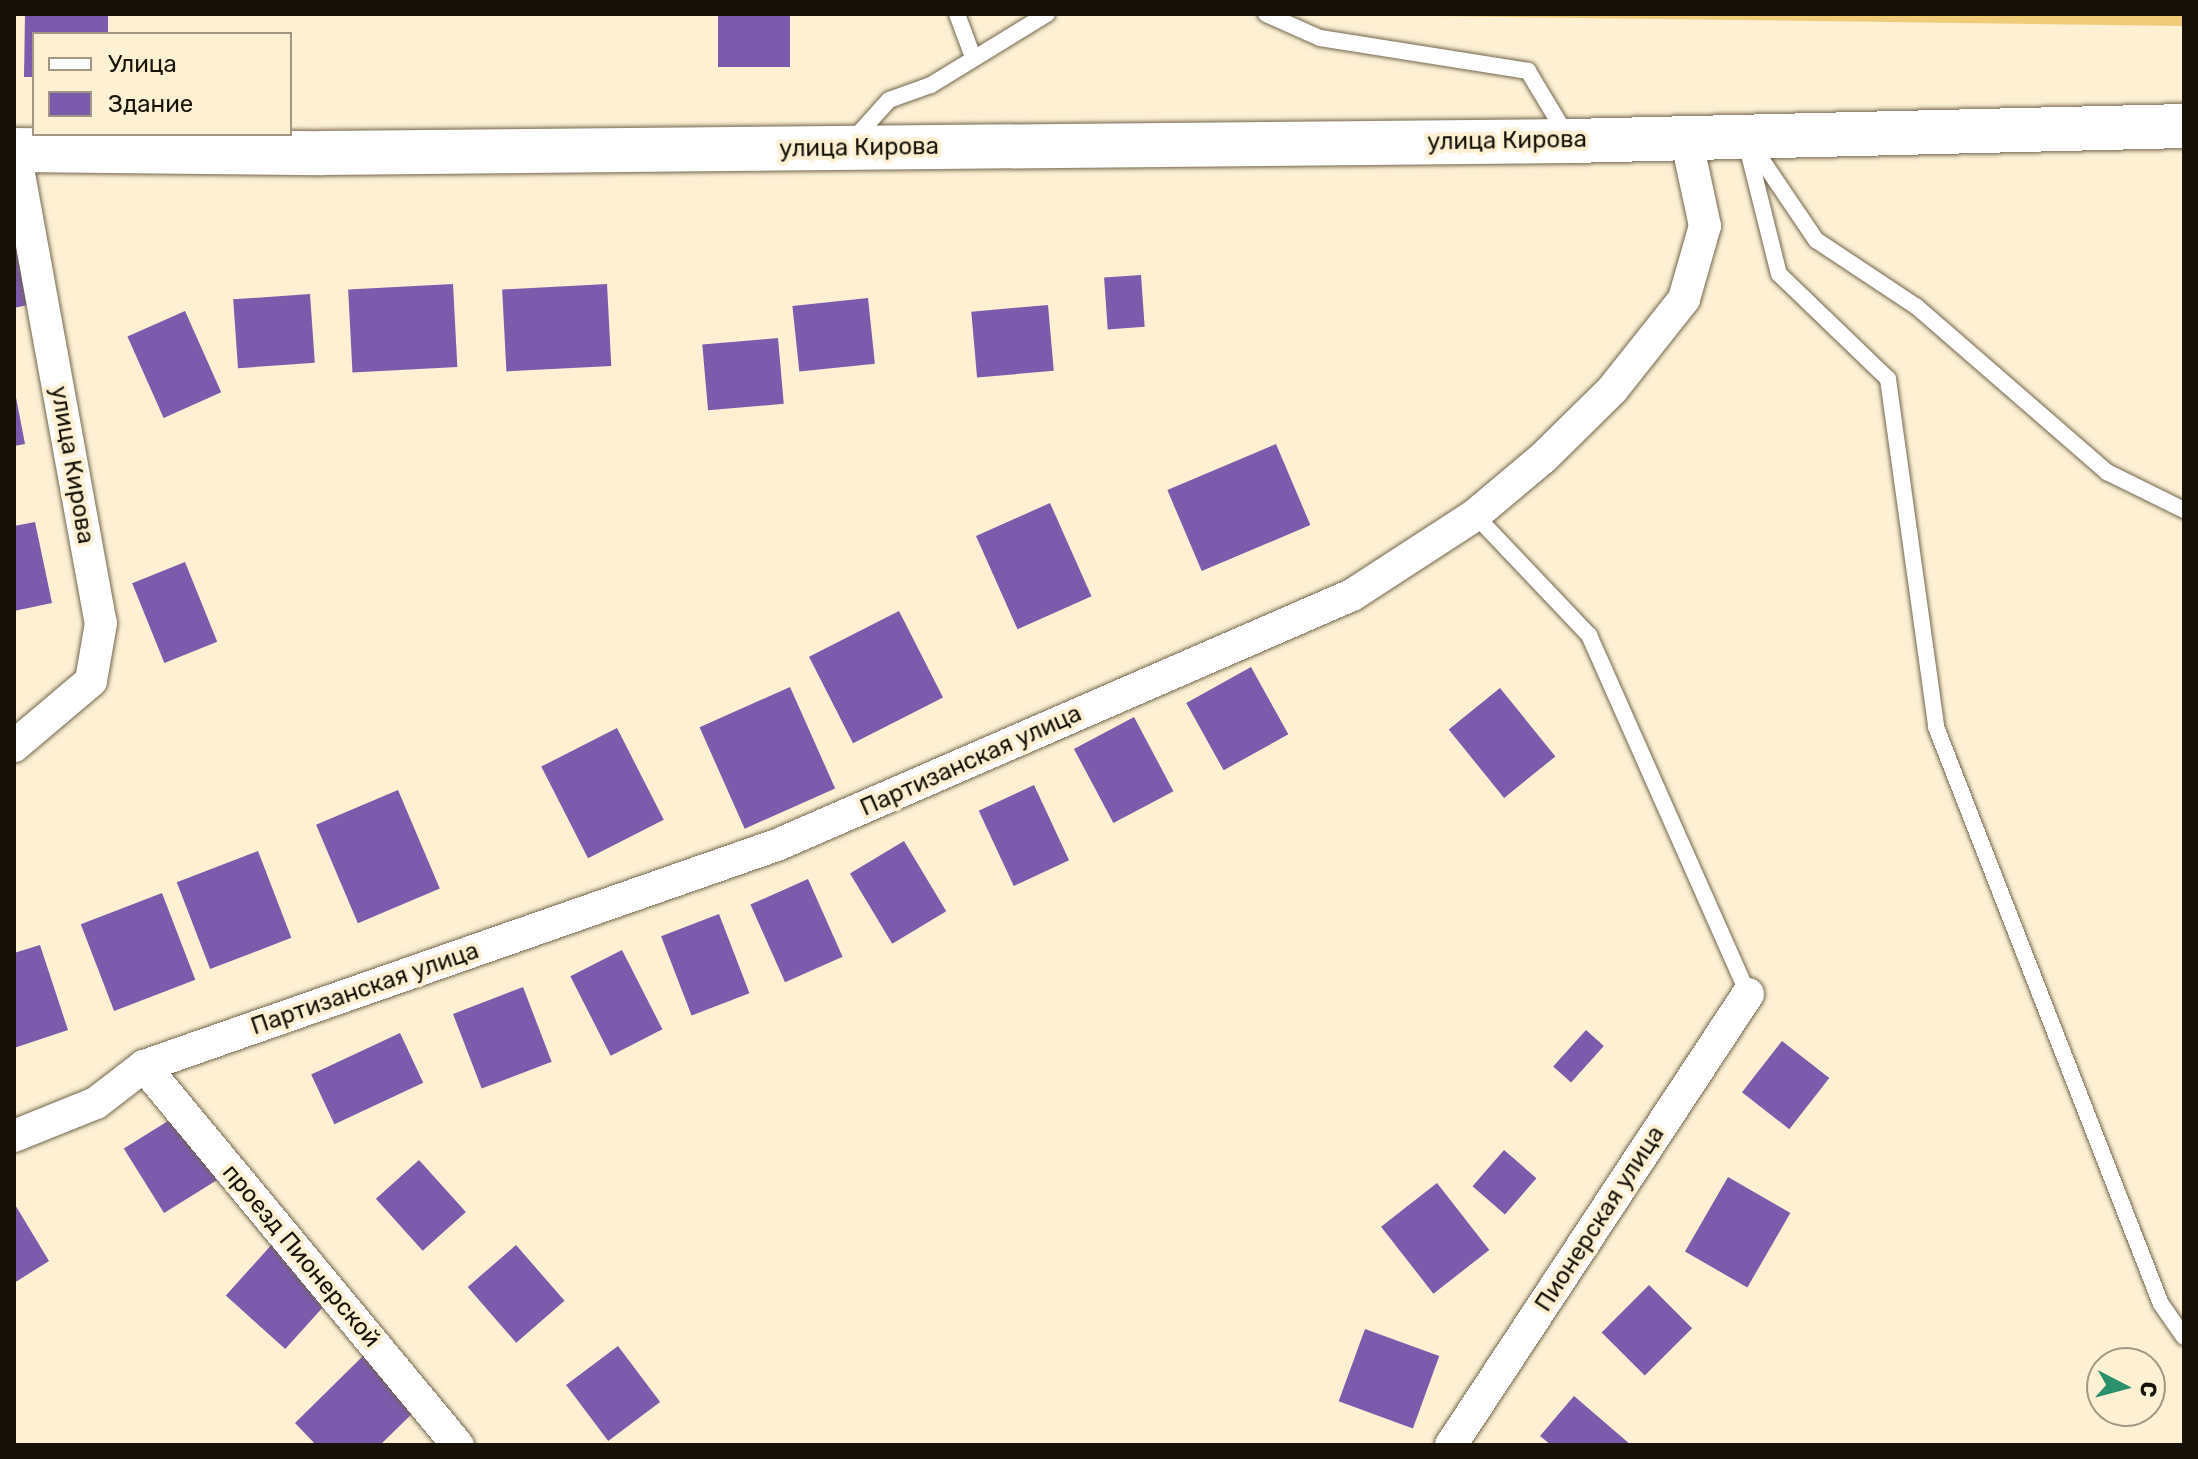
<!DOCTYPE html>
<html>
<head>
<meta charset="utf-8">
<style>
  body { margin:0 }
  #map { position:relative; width:2198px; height:1459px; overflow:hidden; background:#fdf0d3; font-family:Rubik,sans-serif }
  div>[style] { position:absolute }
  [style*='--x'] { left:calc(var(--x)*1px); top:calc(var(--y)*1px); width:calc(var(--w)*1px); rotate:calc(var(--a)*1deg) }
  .green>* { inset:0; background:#f0cc79 }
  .building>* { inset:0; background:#7c5bad; transform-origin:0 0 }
  .roads { filter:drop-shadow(0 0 2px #71664d) drop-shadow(0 0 2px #71664d) }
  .lane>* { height:16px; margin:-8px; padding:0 8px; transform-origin:8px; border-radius:8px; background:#fff }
  .street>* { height:32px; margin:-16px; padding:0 16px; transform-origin:16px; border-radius:16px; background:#fff }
  .secondary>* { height:44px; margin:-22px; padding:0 22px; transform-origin:22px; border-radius:22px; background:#fff }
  span { translate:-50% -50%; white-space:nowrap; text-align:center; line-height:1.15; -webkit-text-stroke:8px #fdf0d3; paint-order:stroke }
  .street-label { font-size:24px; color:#161208 }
  .frame { position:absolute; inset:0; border:16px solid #161208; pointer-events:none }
  .legend { position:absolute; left:32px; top:32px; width:260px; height:104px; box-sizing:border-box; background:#fdf0d3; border:2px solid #a19782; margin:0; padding:10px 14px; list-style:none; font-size:24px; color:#161208 }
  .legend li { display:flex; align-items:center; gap:16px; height:40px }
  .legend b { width:40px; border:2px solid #a19782 }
  .north { position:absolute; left:2086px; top:1347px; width:80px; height:80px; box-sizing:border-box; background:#fdf0d3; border:2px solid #a19782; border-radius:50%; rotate:96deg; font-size:22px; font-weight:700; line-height:32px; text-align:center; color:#161208 }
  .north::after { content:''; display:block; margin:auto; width:28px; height:36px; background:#2b906c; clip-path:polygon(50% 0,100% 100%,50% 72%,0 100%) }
</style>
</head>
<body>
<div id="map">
  <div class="green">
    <i style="clip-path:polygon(1363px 14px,2184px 14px,2184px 26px,1364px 15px)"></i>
  </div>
  <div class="building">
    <i style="clip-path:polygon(25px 14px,108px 14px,108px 34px,34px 34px,34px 77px,24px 77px)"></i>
    <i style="left:718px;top:14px;width:72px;height:53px"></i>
    <i style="clip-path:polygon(14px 232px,32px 304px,14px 308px)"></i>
    <i style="left:1141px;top:275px;width:52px;height:37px;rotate:86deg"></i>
    <i style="left:453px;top:284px;width:83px;height:105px;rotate:87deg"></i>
    <i style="left:607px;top:284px;width:82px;height:105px;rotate:87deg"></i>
    <i style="left:310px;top:294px;width:69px;height:77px;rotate:86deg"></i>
    <i style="left:868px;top:298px;width:66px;height:76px;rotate:84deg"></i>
    <i style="left:1048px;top:305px;width:66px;height:77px;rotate:85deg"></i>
    <i style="left:185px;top:311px;width:89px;height:63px;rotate:66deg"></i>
    <i style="left:778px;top:338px;width:66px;height:76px;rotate:85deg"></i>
    <i style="clip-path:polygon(14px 387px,25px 444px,14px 446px)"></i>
    <i style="left:1276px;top:444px;width:88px;height:118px;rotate:67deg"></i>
    <i style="left:1050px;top:503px;width:102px;height:81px;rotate:66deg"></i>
    <i style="clip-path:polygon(35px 522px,52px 603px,14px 611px,14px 526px)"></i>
    <i style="left:185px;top:562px;width:86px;height:57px;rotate:68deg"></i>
    <i style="left:899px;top:611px;width:97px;height:101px;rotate:63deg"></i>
    <i style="left:1251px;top:667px;width:77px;height:74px;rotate:61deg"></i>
    <i style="left:790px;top:687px;width:111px;height:99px;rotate:66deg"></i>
    <i style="left:1500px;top:688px;width:88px;height:66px;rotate:51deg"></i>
    <i style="left:1134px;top:717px;width:84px;height:68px;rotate:62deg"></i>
    <i style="left:617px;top:728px;width:103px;height:85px;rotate:63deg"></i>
    <i style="left:1034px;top:785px;width:83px;height:61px;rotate:65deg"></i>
    <i style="left:398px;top:790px;width:107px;height:89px;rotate:67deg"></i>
    <i style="left:904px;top:841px;width:82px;height:63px;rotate:59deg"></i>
    <i style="left:258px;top:851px;width:93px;height:87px;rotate:69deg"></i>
    <i style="left:808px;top:879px;width:85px;height:63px;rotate:66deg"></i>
    <i style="left:162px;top:893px;width:93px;height:87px;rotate:69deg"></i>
    <i style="left:719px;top:914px;width:85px;height:62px;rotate:69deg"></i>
    <i style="clip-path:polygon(40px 945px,68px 1030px,14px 1048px,14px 953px)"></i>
    <i style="left:622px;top:950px;width:89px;height:58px;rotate:63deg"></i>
    <i style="left:523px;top:987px;width:80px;height:75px;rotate:69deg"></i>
    <i style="left:1586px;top:1030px;width:24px;height:49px;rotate:42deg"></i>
    <i style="left:400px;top:1033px;width:55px;height:98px;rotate:65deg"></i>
    <i style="left:1782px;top:1041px;width:60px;height:65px;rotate:38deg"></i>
    <i style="left:184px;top:1111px;width:76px;height:71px;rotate:58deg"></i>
    <i style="left:1504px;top:1150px;width:43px;height:48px;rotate:41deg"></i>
    <i style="left:419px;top:1160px;width:70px;height:58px;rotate:48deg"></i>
    <i style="left:1728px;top:1177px;width:72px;height:86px;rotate:30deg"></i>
    <i style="left:1437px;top:1183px;width:85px;height:71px;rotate:52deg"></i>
    <i style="clip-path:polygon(14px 1203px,49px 1261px,14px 1283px)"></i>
    <i style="left:274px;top:1242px;width:80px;height:72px;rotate:42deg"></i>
    <i style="left:516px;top:1245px;width:74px;height:64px;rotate:49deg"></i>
    <i style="left:1649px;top:1285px;width:61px;height:67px;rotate:45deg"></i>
    <i style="left:1365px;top:1329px;width:79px;height:77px;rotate:20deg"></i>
    <i style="left:618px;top:1346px;width:70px;height:65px;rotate:53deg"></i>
    <i style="clip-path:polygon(364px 1355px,417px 1409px,380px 1445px,316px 1445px,295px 1423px)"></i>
    <i style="clip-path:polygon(1574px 1396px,1631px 1445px,1551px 1445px,1540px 1436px)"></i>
  </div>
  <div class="roads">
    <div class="lane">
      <i style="--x:957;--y:14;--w:46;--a:69.6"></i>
      <i style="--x:1266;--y:14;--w:59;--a:24"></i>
      <i style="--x:1320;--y:38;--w:211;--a:9"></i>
      <i style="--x:1528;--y:71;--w:76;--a:59"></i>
      <i style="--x:1745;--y:138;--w:140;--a:76"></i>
      <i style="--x:1779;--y:274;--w:151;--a:43.9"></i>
      <i style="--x:1888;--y:379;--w:351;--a:82.1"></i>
      <i style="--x:1936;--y:727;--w:619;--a:68.7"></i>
      <i style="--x:2161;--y:1304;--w:40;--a:55.1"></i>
      <i style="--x:852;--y:141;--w:55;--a:-47.9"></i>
      <i style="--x:889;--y:100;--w:45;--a:-19.7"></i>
      <i style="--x:931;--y:85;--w:136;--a:-31.5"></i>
      <i style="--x:1751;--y:144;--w:116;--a:55.9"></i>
      <i style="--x:1816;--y:240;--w:121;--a:33.6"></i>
      <i style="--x:1917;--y:307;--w:252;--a:41"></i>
      <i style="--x:2107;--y:472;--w:86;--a:26.3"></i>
      <i style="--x:1475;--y:515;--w:166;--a:46.5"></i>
      <i style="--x:1589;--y:635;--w:393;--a:66.1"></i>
    </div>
    <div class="street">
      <i style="--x:14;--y:146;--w:485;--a:79.7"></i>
      <i style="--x:101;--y:623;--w:59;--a:99.8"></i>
      <i style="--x:91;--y:681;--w:101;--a:139.8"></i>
      <i style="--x:144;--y:1066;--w:492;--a:50.4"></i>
      <i style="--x:14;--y:1136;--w:88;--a:-21.9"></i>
      <i style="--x:96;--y:1103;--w:61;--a:-37.6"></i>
      <i style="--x:144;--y:1066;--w:670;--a:-19.25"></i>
      <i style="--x:777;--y:845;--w:627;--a:-23.5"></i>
      <i style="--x:1352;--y:595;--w:147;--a:-33"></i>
      <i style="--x:1475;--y:515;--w:89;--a:-40"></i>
      <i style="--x:1543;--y:458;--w:97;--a:-44.6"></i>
      <i style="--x:1612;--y:390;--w:116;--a:-51.6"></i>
      <i style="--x:1684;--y:299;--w:76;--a:-74"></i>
      <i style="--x:1705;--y:226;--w:91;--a:-102.1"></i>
      <i style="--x:1451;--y:1445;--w:540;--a:-56.63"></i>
    </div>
    <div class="secondary">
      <i style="--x:14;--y:150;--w:308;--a:0.6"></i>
      <i style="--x:322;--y:153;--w:1249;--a:-0.55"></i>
      <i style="--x:1571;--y:141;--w:613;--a:-1.4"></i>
    </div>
  </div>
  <div class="street-label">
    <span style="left:1507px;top:141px;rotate:-1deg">улица Кирова</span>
    <span style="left:859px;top:148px;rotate:-1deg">улица Кирова</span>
    <span style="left:72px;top:465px;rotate:80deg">улица Кирова</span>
    <span style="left:971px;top:761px;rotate:-24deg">Партизанская улица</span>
    <span style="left:365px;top:989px;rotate:-19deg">Партизанская улица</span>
    <span style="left:1600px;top:1219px;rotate:-57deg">Пионерская улица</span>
    <span style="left:301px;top:1256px;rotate:50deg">проезд Пионерской</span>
  </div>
  <div class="frame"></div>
  <ul class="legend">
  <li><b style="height:10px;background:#fff"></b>Улица</li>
  <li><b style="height:22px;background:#7c5bad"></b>Здание</li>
  </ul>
  <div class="north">С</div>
</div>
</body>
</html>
